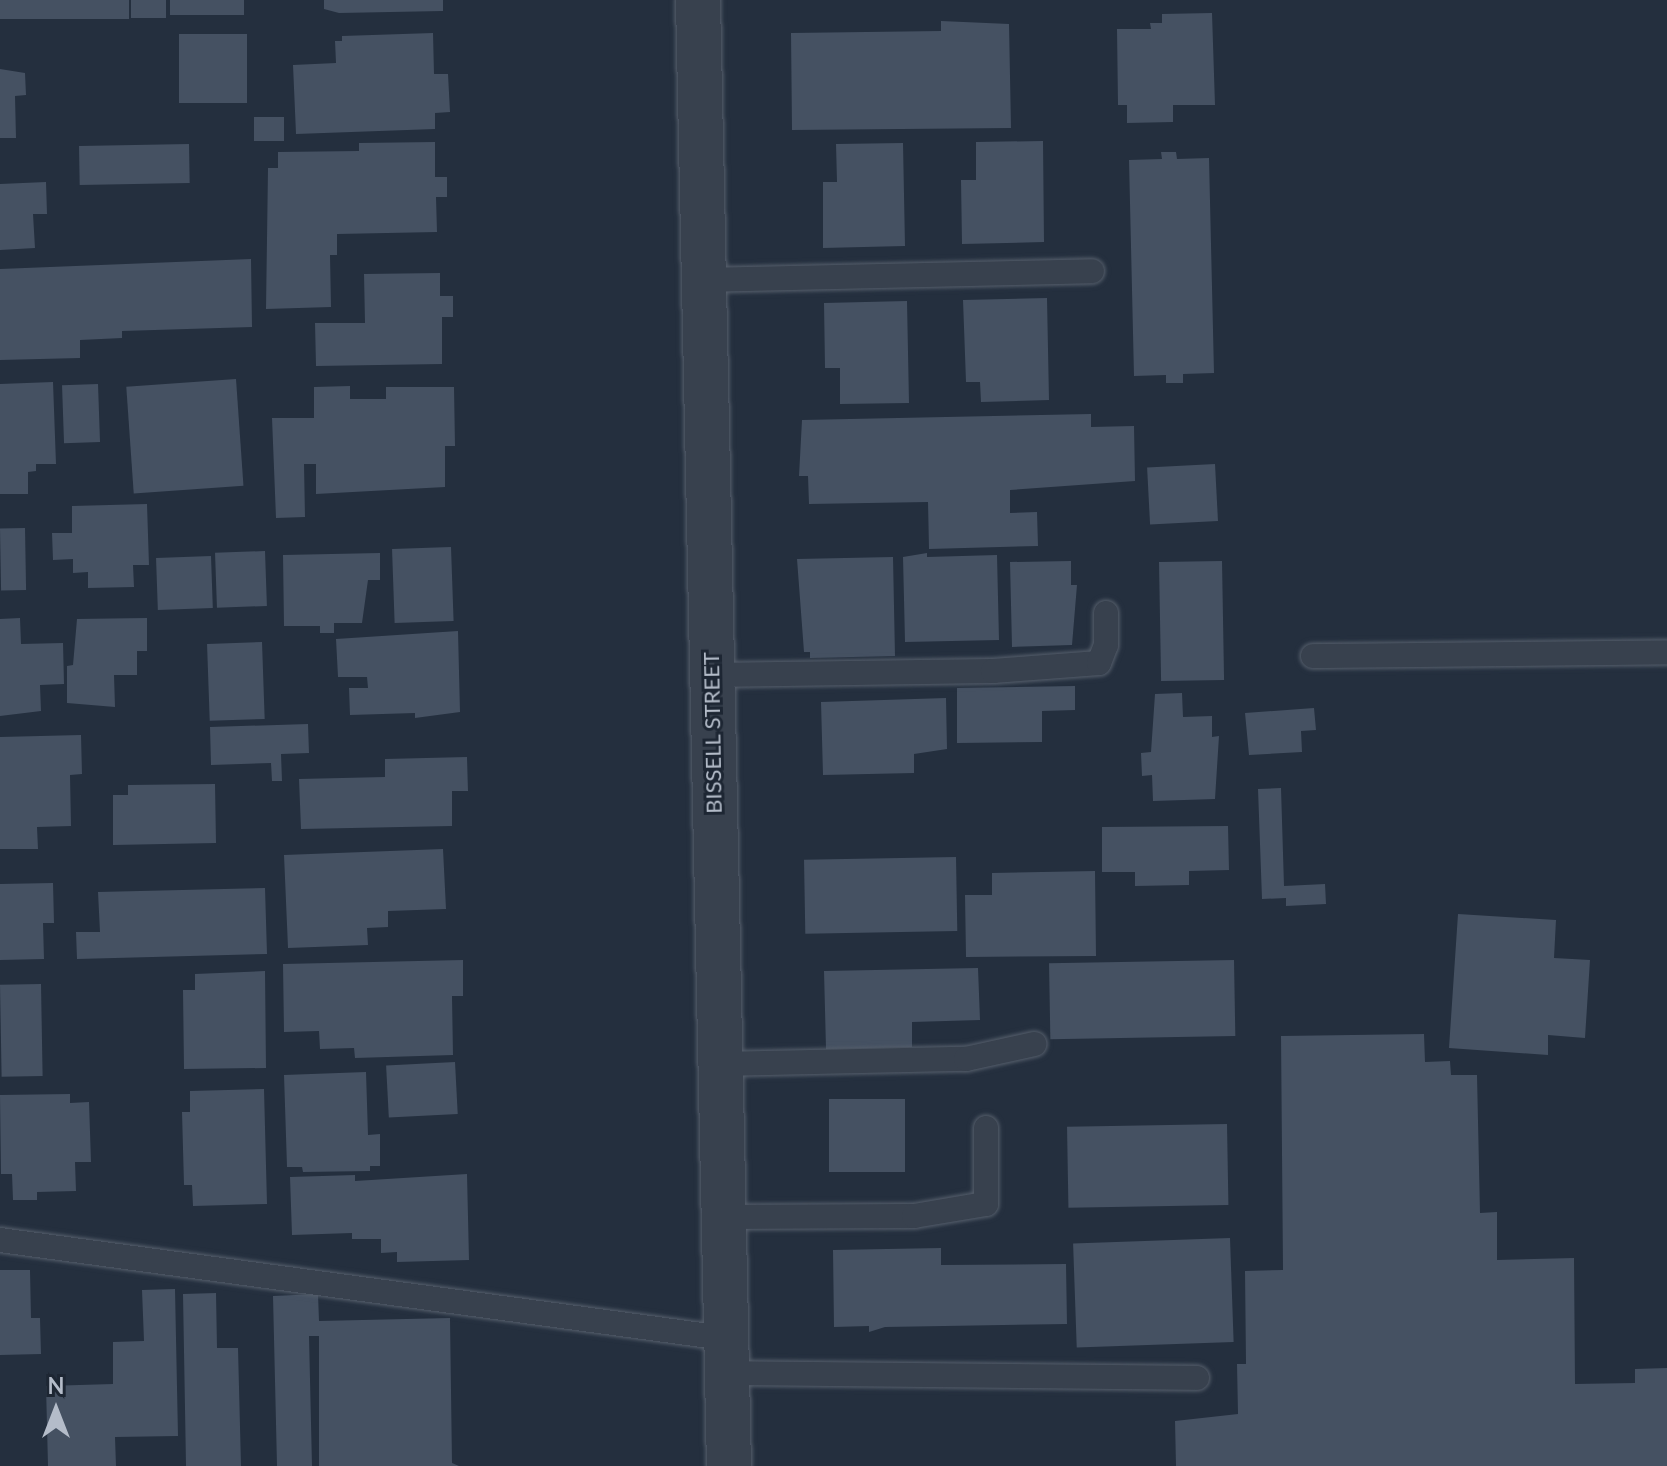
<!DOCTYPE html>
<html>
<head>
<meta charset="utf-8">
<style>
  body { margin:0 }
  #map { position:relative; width:1667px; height:1466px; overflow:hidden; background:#242f3e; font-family:Lato,sans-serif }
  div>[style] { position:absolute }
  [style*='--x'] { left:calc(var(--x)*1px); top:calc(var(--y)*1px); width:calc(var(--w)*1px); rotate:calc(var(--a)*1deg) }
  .building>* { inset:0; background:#455162; transform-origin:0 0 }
  .roads { filter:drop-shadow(0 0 2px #565f6c) drop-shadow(0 0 2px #565f6c) }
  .lane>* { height:24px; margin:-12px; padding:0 12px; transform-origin:12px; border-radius:12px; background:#38414e }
  .street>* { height:44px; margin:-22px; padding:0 22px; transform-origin:22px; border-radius:22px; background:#38414e }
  span { translate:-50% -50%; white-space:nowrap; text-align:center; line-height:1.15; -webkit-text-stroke:6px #1d2633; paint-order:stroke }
  .street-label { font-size:22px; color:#b4bcc9 }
  .north { position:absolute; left:16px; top:1370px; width:80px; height:80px; -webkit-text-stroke:6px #1d2633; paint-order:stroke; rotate:0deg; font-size:22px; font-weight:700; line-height:32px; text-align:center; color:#b4bcc9 }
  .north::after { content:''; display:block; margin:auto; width:28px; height:36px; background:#b4bcc9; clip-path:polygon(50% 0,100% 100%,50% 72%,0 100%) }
</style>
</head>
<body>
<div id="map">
  <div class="building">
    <i style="left:0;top:0;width:129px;height:19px"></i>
    <i style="left:131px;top:0;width:35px;height:18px"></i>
    <i style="left:170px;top:0;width:74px;height:15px"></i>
    <i style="clip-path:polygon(324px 0,443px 0,443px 11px,339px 13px,324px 9px)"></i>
    <i style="clip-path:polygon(1212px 13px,1215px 105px,1173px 105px,1173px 122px,1127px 123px,1127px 105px,1118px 105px,1117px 29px,1151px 29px,1150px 23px,1162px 23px,1162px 14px)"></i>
    <i style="clip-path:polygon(941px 21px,1009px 24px,1011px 128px,792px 130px,791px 33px,941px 31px)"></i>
    <i style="clip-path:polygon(433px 33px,434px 74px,448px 74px,450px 112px,435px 113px,435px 129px,296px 134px,293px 65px,336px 63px,335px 41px,342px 41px,342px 36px)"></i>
    <i style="left:179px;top:34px;width:68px;height:69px"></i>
    <i style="clip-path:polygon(0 69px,25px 73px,26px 95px,15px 96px,16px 138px,0 138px)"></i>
    <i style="left:284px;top:117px;width:24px;height:30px;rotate:90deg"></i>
    <i style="clip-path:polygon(1043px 141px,1044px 242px,962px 244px,961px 180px,976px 180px,976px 142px)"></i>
    <i style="clip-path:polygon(435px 142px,435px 177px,447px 177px,447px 197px,436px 197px,437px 232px,337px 234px,337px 255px,330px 255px,331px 307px,266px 309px,268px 168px,278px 168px,278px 152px,359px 151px,359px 143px)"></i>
    <i style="clip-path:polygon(903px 143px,905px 246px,823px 248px,823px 182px,837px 182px,836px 144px)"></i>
    <i style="left:189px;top:144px;width:39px;height:110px;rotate:89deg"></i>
    <i style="clip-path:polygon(1161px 152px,1176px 152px,1177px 159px,1209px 158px,1214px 373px,1183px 374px,1183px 383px,1166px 383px,1166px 375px,1134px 376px,1129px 160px,1162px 159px)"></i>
    <i style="clip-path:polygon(46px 182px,47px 214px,33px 214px,35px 248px,0 250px,0 184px)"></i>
    <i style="clip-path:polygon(251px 259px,252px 327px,122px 331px,122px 338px,80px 340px,80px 358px,0 360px,0 269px)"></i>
    <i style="clip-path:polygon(440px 273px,440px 296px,453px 296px,453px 317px,442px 317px,442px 364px,316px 366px,315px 323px,365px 323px,364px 274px)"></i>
    <i style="clip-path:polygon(1047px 298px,1049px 400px,981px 402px,980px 382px,966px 382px,963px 300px)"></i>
    <i style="clip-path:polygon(907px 301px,909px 403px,840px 404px,840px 368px,825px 368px,824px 303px)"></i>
    <i style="left:236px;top:379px;width:107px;height:110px;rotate:86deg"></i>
    <i style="clip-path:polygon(53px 382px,56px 464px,36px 464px,36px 471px,28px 472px,28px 494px,0 494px,0 384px)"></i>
    <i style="left:98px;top:384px;width:58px;height:36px;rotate:88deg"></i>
    <i style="clip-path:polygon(350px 386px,350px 399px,386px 399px,386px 387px,454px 387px,455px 446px,445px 446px,445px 487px,316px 494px,316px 464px,304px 464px,305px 517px,276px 518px,272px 418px,314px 418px,314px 387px)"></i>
    <i style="clip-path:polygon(1091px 414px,1091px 427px,1134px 426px,1135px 481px,1010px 490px,1010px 513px,1037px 512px,1038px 546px,929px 549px,928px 502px,809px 504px,808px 476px,799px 476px,802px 420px)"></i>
    <i style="left:1215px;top:464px;width:57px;height:68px;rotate:87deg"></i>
    <i style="clip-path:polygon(147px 504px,149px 565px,133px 565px,134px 587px,88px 588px,88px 572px,73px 573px,73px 559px,53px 560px,52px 533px,72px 533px,72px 506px)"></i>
    <i style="left:25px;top:528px;width:62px;height:25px;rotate:89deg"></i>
    <i style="left:451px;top:547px;width:74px;height:59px;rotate:88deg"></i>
    <i style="left:265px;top:551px;width:55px;height:50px;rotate:88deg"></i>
    <i style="clip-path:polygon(380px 553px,380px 580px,368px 580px,362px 623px,334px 623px,334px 633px,320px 633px,320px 626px,284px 626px,283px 555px)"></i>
    <i style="clip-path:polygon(927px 553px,927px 557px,997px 555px,999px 640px,905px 642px,903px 557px)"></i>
    <i style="left:211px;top:556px;width:52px;height:55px;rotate:88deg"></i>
    <i style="clip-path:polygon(893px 557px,895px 656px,810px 658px,810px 652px,804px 652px,797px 559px)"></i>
    <i style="clip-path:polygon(1071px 561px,1071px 585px,1077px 585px,1072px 645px,1012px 647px,1010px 562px)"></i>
    <i style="left:1222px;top:561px;width:119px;height:63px;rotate:89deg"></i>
    <i style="clip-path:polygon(20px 618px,21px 644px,63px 643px,64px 684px,40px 685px,41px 711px,0 716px,0 619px)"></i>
    <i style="clip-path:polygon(147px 618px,147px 651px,137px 651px,137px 675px,114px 675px,115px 707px,67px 703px,67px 666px,73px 665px,77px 619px)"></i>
    <i style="clip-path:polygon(458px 631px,460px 712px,415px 718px,415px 713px,350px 715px,349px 688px,368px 688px,367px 677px,338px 677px,336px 639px)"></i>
    <i style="left:262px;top:642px;width:77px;height:55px;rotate:88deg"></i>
    <i style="clip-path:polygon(1075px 686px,1075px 710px,1042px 711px,1042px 742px,957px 743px,957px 688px)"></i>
    <i style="clip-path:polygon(1182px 693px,1183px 717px,1212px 716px,1212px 737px,1219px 736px,1215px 799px,1153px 801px,1152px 775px,1142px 776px,1141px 753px,1151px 752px,1155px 694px)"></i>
    <i style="clip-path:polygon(946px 698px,947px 749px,914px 754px,914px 773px,823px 775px,821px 702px)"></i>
    <i style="clip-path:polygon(1314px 708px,1316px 730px,1301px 731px,1302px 752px,1249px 755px,1245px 713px)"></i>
    <i style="clip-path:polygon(308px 724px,309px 753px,281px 754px,282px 781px,272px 781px,271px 763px,211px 765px,210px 727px)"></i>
    <i style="clip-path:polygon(81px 735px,82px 774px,70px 775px,71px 826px,37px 827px,38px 849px,0 849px,0 737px)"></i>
    <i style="clip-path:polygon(467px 757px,468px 791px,452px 791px,452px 826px,301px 829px,299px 779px,385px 777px,385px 759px)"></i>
    <i style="clip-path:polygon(215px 784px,216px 843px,113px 845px,113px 795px,128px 795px,128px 785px)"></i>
    <i style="clip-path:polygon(1281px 788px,1284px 886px,1325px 884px,1326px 904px,1286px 906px,1286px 898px,1262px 899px,1258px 789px)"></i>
    <i style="clip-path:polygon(1228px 826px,1229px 870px,1189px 871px,1189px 885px,1135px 886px,1135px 872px,1102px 872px,1102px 827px)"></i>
    <i style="clip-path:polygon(443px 849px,446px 909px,388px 911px,388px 927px,367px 928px,368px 945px,288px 948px,284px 855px)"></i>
    <i style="left:956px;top:857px;width:74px;height:152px;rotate:89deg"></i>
    <i style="clip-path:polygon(1095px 871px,1096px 956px,966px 957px,965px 895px,992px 895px,992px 873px)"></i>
    <i style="clip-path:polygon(53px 883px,54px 923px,43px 923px,44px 959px,0 960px,0 884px)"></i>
    <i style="clip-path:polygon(265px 888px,267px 954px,77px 959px,76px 932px,100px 932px,98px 892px)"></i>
    <i style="clip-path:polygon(1458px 914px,1556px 920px,1554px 958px,1590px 960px,1585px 1038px,1548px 1035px,1548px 1055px,1449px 1048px)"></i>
    <i style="clip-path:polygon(463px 960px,463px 996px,452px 996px,453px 1055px,355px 1058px,354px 1048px,320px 1049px,319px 1031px,284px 1032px,283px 964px)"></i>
    <i style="left:1234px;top:960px;width:76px;height:185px;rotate:89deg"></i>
    <i style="clip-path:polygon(978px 968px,980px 1020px,912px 1022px,912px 1047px,826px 1049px,824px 971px)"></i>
    <i style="clip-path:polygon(265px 971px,266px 1068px,184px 1069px,183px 990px,195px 990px,195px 974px)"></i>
    <i style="left:41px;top:984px;width:92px;height:41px;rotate:89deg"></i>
    <i style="clip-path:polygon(1424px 1034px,1425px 1062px,1450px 1061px,1451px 1075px,1477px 1075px,1480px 1213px,1497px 1212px,1497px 1260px,1574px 1258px,1575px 1384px,1635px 1383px,1635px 1369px,1667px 1368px,1667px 1466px,1176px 1466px,1175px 1421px,1238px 1414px,1237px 1364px,1246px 1364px,1245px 1271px,1283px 1270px,1281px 1036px)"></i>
    <i style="left:455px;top:1062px;width:52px;height:69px;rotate:87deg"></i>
    <i style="clip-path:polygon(366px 1072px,368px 1135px,380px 1134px,380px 1166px,370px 1166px,370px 1171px,303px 1172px,302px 1167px,287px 1167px,284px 1075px)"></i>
    <i style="clip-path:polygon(264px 1089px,267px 1204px,193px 1206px,192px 1185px,184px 1185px,182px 1112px,190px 1112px,190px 1091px)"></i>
    <i style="clip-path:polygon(70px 1094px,70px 1103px,89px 1102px,91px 1162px,75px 1162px,76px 1191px,37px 1192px,37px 1200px,13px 1200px,12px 1174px,1px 1174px,0 1095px)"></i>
    <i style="left:829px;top:1099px;width:76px;height:73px"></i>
    <i style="left:1227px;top:1124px;width:81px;height:160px;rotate:89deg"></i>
    <i style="clip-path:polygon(467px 1174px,469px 1260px,397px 1262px,397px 1252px,381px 1253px,381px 1239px,352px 1239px,352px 1233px,292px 1235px,290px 1177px,355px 1175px,355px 1181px)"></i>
    <i style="left:1230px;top:1238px;width:104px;height:157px;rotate:88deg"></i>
    <i style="clip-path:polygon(941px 1248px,941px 1265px,1066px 1264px,1067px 1324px,885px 1327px,869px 1332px,869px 1326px,834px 1327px,833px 1250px)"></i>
    <i style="clip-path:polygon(0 1270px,30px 1270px,31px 1318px,40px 1318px,41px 1354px,0 1355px)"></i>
    <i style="clip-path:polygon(175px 1289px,178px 1436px,115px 1437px,116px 1466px,48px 1466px,46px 1386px,113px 1384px,113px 1342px,144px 1341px,142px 1290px)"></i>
    <i style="clip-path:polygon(216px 1293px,217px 1348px,238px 1348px,241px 1466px,186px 1466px,183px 1294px)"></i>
    <i style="clip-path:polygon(318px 1294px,319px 1321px,450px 1318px,452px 1463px,459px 1466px,319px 1466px,319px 1336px,309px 1336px,312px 1466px,277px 1466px,273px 1296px)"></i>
  </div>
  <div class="roads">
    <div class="lane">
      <i style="--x:703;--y:280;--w:389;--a:-1.3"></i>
      <i style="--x:1313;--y:656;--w:354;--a:-0.6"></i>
      <i style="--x:711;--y:675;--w:282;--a:-0.8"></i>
      <i style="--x:993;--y:671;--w:106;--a:-4.3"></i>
      <i style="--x:1099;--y:663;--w:19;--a:-69"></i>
      <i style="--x:1106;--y:645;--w:32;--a:-90"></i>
      <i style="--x:719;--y:1064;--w:247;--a:-1.2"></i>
      <i style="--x:966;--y:1059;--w:70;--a:-12.4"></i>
      <i style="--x:721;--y:1217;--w:193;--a:-0.3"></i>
      <i style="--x:914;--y:1216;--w:73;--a:-9.5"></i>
      <i style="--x:986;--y:1204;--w:76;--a:-90"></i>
      <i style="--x:0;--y:1240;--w:731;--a:7.71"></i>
      <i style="--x:725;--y:1373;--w:472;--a:0.6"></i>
    </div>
    <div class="street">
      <i style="--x:698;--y:0;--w:1466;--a:88.79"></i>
    </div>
  </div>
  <div class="street-label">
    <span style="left:712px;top:733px;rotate:-91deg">BISSELL STREET</span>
  </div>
  <div class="north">N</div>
</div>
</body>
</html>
